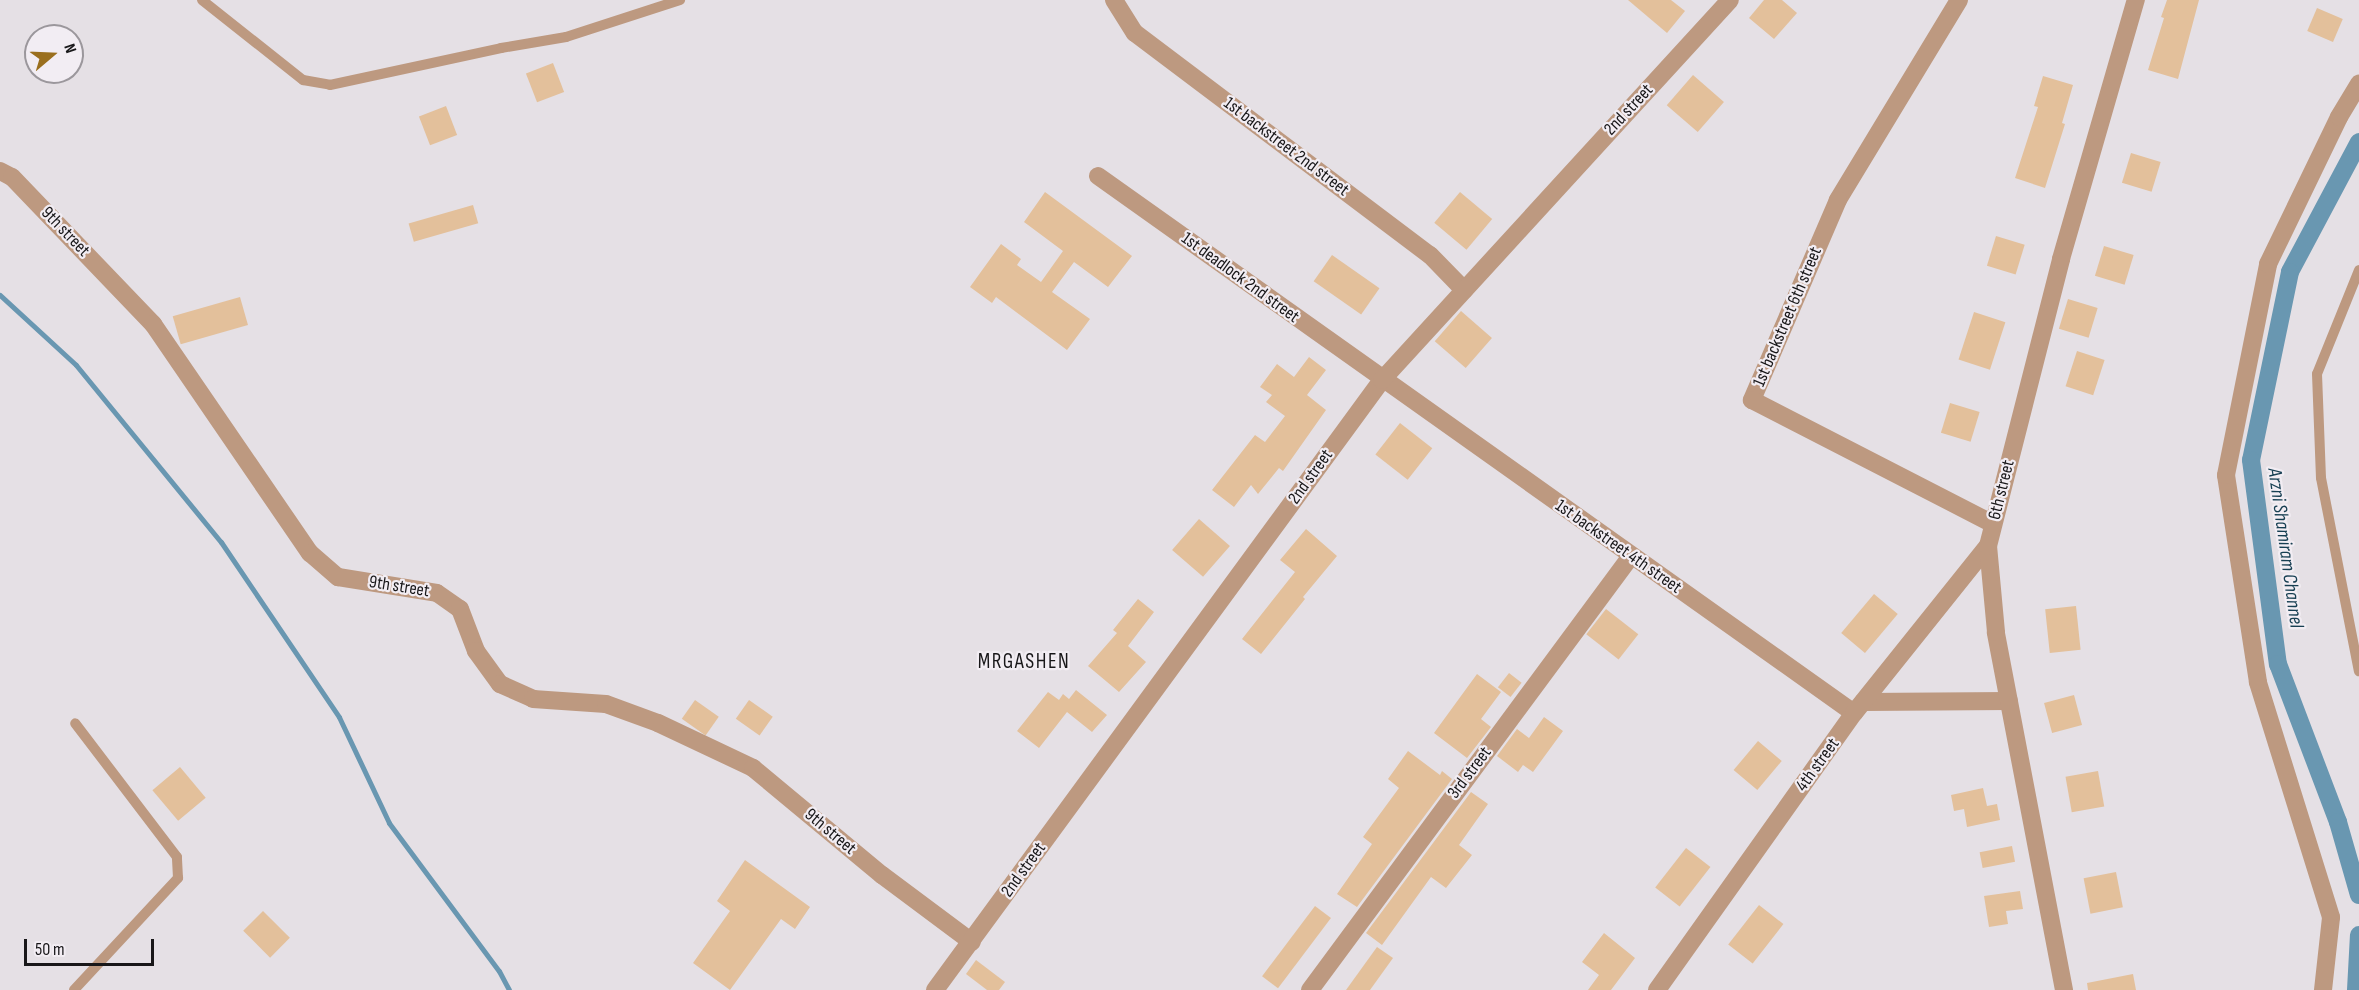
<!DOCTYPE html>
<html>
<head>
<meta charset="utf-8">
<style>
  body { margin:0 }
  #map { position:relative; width:2359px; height:990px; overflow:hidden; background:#e5e0e5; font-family:"Sofia Sans Condensed",sans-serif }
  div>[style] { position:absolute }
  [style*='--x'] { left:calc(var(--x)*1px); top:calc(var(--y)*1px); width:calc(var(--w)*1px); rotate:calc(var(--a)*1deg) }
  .stream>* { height:5px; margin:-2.5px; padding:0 2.5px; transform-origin:2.5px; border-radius:2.5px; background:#6997b1 }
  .canal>* { height:18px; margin:-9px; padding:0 9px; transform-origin:9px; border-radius:9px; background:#6997b1 }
  .building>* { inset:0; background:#e3c09b; transform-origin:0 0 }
  .service>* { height:10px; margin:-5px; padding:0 5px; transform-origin:5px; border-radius:5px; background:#bd9980 }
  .minor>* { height:18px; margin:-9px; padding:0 9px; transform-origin:9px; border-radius:9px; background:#bd9980 }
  span { translate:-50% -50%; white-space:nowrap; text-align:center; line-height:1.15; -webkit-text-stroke:4.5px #f2edf3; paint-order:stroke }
  .street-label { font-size:18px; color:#181719 }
  .water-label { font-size:20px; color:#173f52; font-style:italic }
  .quarter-label { font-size:21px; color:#181719; letter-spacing:1.5px }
  .north { position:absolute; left:24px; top:24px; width:60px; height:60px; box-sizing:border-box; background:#f2edf3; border:2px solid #9b979c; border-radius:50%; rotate:71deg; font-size:16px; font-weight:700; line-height:24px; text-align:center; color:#181719 }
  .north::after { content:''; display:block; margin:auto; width:21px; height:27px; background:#9a6f1e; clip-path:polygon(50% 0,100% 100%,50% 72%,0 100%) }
  .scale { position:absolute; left:24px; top:939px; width:130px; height:27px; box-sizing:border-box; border:3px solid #181719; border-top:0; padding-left:8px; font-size:18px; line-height:21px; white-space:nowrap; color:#181719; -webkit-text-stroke:4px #f2edf3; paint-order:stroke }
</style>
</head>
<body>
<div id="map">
  <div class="stream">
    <i style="--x:0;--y:295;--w:103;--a:42.6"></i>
    <i style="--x:76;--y:365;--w:229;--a:50.7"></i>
    <i style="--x:221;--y:542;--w:211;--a:56"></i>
    <i style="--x:339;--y:717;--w:117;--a:64.7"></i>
    <i style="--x:389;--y:823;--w:184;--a:53.4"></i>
    <i style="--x:499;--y:971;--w:21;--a:62"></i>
  </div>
  <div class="canal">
    <i style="--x:2359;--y:142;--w:147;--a:118"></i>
    <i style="--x:2290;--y:272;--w:192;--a:101.7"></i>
    <i style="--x:2251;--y:460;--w:206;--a:82.5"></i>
    <i style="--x:2278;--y:664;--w:169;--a:69.2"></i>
    <i style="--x:2338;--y:822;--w:76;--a:74"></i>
    <i style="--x:2356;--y:990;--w:55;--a:-86.9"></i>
  </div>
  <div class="building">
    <i style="clip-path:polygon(1628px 0,1671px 0,1685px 11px,1667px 33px)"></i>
    <i style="clip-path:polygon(1764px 0,1782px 0,1797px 13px,1774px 39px,1749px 18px)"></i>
    <i style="clip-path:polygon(2167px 0,2199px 0,2178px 79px,2148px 70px,2164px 18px,2161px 17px)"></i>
    <i style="left:2317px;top:8px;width:28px;height:25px;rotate:23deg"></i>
    <i style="left:553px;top:63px;width:31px;height:29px;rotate:69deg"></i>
    <i style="left:1693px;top:75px;width:41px;height:40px;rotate:41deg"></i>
    <i style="clip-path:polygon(2043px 76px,2073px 85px,2062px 123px,2065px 124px,2045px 188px,2015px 178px,2038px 107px,2034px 106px)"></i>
    <i style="left:446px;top:106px;width:31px;height:29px;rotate:69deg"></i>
    <i style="left:2131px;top:153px;width:31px;height:31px;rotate:17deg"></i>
    <i style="clip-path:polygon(1045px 192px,1132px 256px,1108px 287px,1074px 262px,1052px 292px,1090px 319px,1067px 350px,996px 297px,992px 303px,970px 287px,1001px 244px,1021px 259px,1017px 265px,1041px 282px,1063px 251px,1024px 222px)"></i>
    <i style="left:1460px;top:192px;width:42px;height:40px;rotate:40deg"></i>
    <i style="left:473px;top:205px;width:19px;height:67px;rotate:74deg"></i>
    <i style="left:1996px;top:236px;width:30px;height:31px;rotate:17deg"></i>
    <i style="left:2104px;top:246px;width:31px;height:31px;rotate:17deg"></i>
    <i style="left:1332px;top:255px;width:58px;height:32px;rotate:35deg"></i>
    <i style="left:240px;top:297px;width:29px;height:70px;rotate:74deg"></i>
    <i style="left:2068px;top:299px;width:31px;height:31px;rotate:17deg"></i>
    <i style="left:1461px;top:311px;width:41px;height:40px;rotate:41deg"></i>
    <i style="left:1974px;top:312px;width:33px;height:50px;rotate:18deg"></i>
    <i style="left:2077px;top:351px;width:29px;height:37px;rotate:18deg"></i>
    <i style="clip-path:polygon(1309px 357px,1326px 370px,1307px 395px,1326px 410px,1283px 471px,1279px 468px,1258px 494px,1251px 485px,1234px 507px,1212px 490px,1255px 435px,1265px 442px,1285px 416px,1266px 402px,1272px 395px,1260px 387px,1277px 364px,1294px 377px)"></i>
    <i style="left:1950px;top:403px;width:31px;height:31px;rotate:17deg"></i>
    <i style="left:1400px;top:423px;width:41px;height:40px;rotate:38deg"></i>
    <i style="left:1199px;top:519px;width:41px;height:41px;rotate:41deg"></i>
    <i style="clip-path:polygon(1306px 529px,1337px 556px,1303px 597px,1305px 599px,1261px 654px,1242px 639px,1295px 572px,1280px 560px)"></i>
    <i style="left:1874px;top:594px;width:31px;height:51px;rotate:40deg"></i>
    <i style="clip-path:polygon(1138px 599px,1154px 612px,1128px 646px,1146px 662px,1119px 692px,1088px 666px,1117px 633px,1113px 630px)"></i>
    <i style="left:2076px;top:606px;width:44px;height:31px;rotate:84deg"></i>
    <i style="left:1606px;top:609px;width:41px;height:32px;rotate:38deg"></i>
    <i style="left:1509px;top:673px;width:16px;height:18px;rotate:38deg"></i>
    <i style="clip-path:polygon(1477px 674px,1501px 692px,1481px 719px,1491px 727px,1467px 758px,1434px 733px)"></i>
    <i style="clip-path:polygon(1076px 690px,1107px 715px,1092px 732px,1067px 712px,1039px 748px,1017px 731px,1048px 692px,1059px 700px,1063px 694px,1069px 699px)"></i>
    <i style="left:2074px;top:695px;width:31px;height:31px;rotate:75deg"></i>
    <i style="left:695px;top:700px;width:29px;height:23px;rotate:35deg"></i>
    <i style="left:749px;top:700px;width:29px;height:23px;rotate:35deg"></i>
    <i style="clip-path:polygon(1544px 717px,1563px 731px,1533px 772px,1523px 765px,1518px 772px,1497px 756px,1517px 729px,1529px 738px)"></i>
    <i style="left:1758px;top:741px;width:31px;height:38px;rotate:40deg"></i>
    <i style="clip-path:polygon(1408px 751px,1440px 775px,1442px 771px,1452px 779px,1357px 907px,1337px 894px,1372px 844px,1363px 837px,1399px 788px,1388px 779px)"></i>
    <i style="left:180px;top:767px;width:40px;height:36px;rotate:50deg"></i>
    <i style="left:2098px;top:771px;width:36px;height:33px;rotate:80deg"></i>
    <i style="clip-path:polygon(1983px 788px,1987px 806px,1997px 804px,2000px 820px,1967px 827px,1964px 809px,1954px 811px,1951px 795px)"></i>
    <i style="clip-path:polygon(1471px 792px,1488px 804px,1459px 845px,1472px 855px,1446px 888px,1431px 877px,1382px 945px,1366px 933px)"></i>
    <i style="left:2012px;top:846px;width:16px;height:33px;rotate:79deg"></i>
    <i style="left:1686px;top:848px;width:31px;height:50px;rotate:38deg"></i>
    <i style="clip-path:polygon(745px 860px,810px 907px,795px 929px,781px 919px,730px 990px,693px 963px,730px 911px,717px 901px)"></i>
    <i style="left:2116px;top:872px;width:36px;height:33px;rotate:79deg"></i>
    <i style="clip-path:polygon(2020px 891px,2023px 909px,2006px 911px,2008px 924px,1989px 927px,1984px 896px)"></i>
    <i style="left:1759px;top:905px;width:31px;height:50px;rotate:38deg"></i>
    <i style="left:1315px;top:906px;width:20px;height:88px;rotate:37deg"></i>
    <i style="left:263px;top:911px;width:38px;height:28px;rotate:45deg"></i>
    <i style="clip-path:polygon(1604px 933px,1635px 958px,1611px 990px,1588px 990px,1599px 975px,1582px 962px)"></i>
    <i style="clip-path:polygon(1377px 947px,1393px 958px,1370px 990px,1346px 990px)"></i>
    <i style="clip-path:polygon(976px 960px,1005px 982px,999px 990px,987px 990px,966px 974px)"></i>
    <i style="clip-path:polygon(2133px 974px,2136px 990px,2088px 990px,2087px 983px)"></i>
  </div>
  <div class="service">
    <i style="--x:202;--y:0;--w:129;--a:38.4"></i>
    <i style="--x:303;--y:80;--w:27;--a:10"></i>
    <i style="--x:330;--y:85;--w:175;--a:-12.2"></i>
    <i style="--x:501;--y:48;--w:66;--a:-9.6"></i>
    <i style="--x:566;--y:37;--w:120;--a:-18"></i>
    <i style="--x:2359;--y:270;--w:112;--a:112"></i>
    <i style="--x:2317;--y:374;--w:104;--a:87.8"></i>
    <i style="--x:2321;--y:478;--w:197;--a:78.9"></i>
    <i style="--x:74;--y:990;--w:153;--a:-47.1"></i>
    <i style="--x:178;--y:878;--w:21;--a:-93"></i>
    <i style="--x:177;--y:857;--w:168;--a:-127.3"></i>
  </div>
  <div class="minor">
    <i style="--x:1114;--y:0;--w:39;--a:58"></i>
    <i style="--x:1135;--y:33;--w:369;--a:37"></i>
    <i style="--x:1430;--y:255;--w:49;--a:45.8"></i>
    <i style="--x:1959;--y:0;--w:234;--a:121.2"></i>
    <i style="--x:1838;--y:200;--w:218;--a:113.3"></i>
    <i style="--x:1752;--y:400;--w:271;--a:27.2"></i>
    <i style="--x:0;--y:171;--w:13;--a:27"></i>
    <i style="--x:12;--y:177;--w:204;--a:46.2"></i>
    <i style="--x:153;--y:324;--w:278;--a:55.6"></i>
    <i style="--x:310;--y:553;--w:37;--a:41"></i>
    <i style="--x:338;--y:577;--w:100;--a:9.2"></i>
    <i style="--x:437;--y:593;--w:28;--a:35"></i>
    <i style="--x:460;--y:609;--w:45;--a:69.1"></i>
    <i style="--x:476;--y:651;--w:41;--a:54"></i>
    <i style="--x:500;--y:684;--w:36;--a:24"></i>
    <i style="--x:533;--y:699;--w:73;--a:3.9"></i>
    <i style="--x:606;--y:704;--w:55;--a:20.1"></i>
    <i style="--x:658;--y:723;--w:105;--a:25.3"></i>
    <i style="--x:753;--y:768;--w:168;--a:39.7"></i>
    <i style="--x:882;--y:875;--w:112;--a:36.7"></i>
    <i style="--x:1098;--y:176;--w:927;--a:35.39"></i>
    <i style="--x:1863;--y:702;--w:146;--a:-0.4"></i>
    <i style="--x:935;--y:990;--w:756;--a:-53.77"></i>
    <i style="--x:1382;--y:380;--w:515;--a:-47.52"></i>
    <i style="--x:1310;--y:990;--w:540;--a:-53.51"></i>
    <i style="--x:1657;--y:990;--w:340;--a:-54.6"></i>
    <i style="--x:1854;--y:713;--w:214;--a:-51.3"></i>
    <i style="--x:2064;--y:990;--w:364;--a:-100.8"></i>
    <i style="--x:1996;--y:632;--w:86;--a:-95.3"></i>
    <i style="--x:1988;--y:546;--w:296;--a:-75.7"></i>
    <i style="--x:2061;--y:259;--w:270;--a:-73.9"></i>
    <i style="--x:2323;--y:990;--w:73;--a:-83.7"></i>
    <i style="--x:2331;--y:917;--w:246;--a:-107.3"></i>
    <i style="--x:2258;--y:682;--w:209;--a:-98.8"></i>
    <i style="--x:2226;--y:475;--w:215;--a:-78.7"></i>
    <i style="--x:2268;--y:264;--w:163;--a:-64.2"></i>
    <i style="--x:2339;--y:117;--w:39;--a:-59"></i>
  </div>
  <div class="street-label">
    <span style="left:1629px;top:110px;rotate:-47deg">2nd street</span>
    <span style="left:1286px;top:147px;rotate:37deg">1st backstreet 2nd street</span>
    <span style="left:65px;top:232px;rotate:46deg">9th street</span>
    <span style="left:1240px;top:278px;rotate:36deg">1st deadlock 2nd street</span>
    <span style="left:1788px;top:317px;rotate:-67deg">1st backstreet 6th street</span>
    <span style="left:1311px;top:477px;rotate:-54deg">2nd street</span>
    <span style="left:2002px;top:490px;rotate:-76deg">6th street</span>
    <span style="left:1618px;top:547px;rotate:35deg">1st backstreet 4th street</span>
    <span style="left:399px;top:587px;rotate:9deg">9th street</span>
    <span style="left:1818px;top:765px;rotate:-54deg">4th street</span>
    <span style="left:1470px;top:773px;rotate:-53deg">3rd street</span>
    <span style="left:830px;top:832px;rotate:40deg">9th street</span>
    <span style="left:1024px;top:870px;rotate:-54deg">2nd street</span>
  </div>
  <div class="water-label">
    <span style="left:2285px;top:548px;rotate:82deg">Arzni Shamiram Channel</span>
  </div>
  <div class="quarter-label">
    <span style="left:1024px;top:662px">MRGASHEN</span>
  </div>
  <div class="north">N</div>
  <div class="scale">50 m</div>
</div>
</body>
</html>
